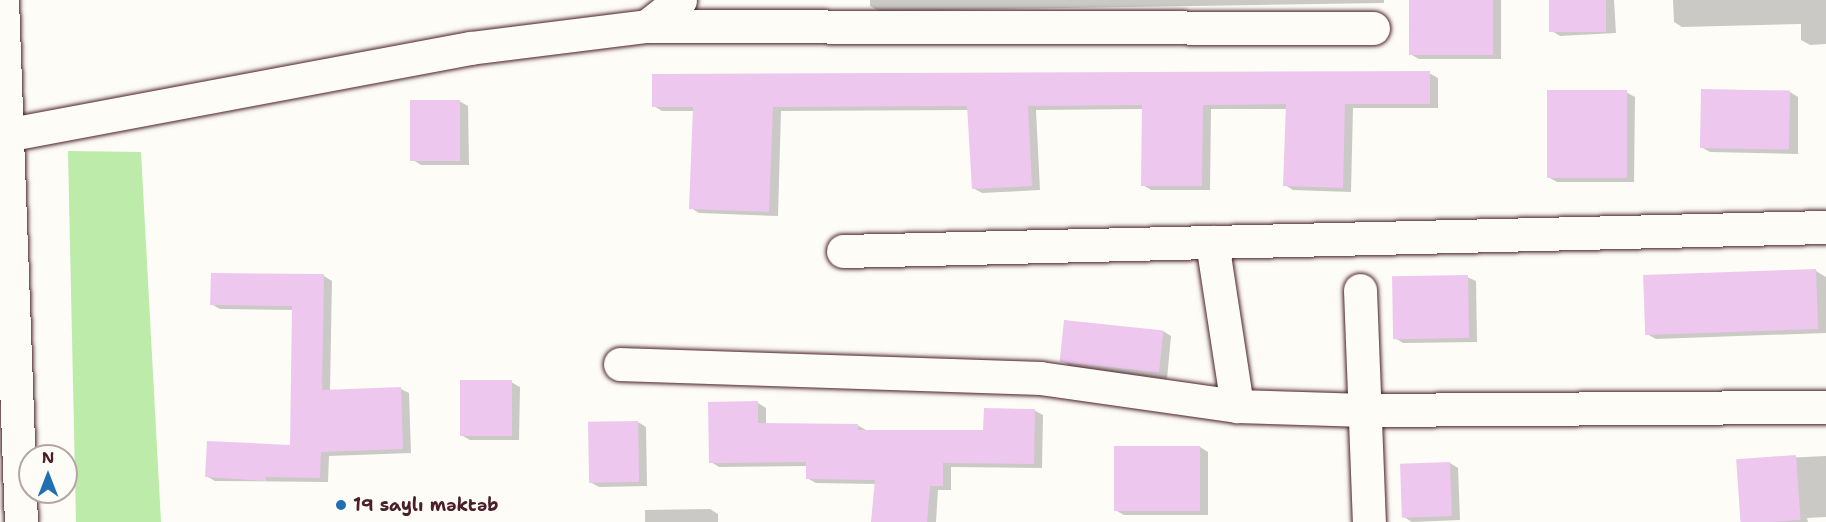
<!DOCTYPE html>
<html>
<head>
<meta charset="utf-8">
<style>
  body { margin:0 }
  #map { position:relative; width:1826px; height:522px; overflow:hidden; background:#fdfcf7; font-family:"Shantell Sans",sans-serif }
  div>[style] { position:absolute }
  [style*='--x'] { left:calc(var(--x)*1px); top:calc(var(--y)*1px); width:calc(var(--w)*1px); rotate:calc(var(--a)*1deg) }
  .green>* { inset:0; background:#bcebaa }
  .shadow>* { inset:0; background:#0003 }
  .building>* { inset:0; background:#eec7ef; transform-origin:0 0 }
  .roads { filter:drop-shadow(0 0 2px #4a1f2b) drop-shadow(0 0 2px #4a1f2b) }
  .minor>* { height:33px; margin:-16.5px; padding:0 16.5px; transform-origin:16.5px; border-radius:16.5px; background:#fdfcf7 }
  .dots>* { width:16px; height:16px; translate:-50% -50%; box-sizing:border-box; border:3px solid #fdfcf7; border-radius:50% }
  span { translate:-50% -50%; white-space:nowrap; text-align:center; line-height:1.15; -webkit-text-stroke:4.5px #fdfcf7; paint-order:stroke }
  .poi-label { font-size:18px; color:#4a1f2b; font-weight:700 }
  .left { translate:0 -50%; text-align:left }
  .north { position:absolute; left:18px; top:444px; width:60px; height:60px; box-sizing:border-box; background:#fdfcf7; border:2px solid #b5a4a5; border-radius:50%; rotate:0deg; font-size:16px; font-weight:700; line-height:24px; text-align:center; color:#4a1f2b }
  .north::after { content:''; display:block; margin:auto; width:21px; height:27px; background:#1f6fb2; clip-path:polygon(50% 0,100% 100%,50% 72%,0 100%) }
</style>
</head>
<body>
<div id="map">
  <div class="green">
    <i style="clip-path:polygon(68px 151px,141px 152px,161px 522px,76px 522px)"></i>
  </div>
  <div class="shadow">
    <i style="clip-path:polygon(870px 0,1384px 0,1384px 3px,879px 11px,870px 6px)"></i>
    <i style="clip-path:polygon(1410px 0,1501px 0,1501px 59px,1419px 59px,1410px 54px)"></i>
    <i style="clip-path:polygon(1550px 0,1614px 0,1616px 33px,1560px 36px,1552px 31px)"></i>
    <i style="clip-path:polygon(1673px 0,1826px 0,1826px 44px,1810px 45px,1801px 40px,1801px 24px,1682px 27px,1674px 22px)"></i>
    <i style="clip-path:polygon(1429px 73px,1438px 78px,1438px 108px,1353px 108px,1351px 192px,1293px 190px,1285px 185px,1287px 109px,1211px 109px,1210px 190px,1151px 190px,1143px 185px,1143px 109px,1036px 110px,1040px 190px,982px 193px,973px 188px,969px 110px,781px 111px,778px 216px,699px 213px,691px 208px,694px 111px,662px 111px,654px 106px)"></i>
    <i style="clip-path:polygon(1702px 91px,1790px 92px,1798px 97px,1798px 154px,1710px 152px,1701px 147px)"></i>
    <i style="clip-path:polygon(1626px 92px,1635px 97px,1634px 182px,1557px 182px,1548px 177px)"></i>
    <i style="clip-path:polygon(459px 101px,468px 106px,469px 165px,421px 165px,413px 160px)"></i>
    <i style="clip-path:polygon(1816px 271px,1826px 277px,1826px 333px,1656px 339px,1647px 334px)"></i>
    <i style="clip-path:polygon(324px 276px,332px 281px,330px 391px,401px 389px,409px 393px,411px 453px,329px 456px,328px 482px,215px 481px,206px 476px,291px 447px,294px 310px,220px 309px,211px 304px)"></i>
    <i style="clip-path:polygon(1467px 277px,1476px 281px,1477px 342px,1403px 343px,1395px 338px)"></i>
    <i style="clip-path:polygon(1066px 322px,1163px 331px,1171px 336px,1167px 379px,1070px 366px,1062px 361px)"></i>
    <i style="clip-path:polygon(511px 382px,520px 387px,519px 440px,470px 440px,461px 435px)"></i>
    <i style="clip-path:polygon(758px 403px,766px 408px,766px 424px,857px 425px,866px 430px,985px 432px,1034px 410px,1043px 415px,1042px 468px,951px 467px,951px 490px,938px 490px,936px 522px,873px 522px,876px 484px,816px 483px,807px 478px,808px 466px,719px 467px,711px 462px)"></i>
    <i style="clip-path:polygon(638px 422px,646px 427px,647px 486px,599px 487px,590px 482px)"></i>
    <i style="clip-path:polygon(1200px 447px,1208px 452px,1208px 515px,1124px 515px,1115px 510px)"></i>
    <i style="clip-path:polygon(1826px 456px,1826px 517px,1807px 518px,1808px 522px,1741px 522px,1738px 460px)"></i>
    <i style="clip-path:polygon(1450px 463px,1458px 468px,1460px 520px,1412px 522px,1404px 517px)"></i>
    <i style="clip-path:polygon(710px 509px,718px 514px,718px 522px,645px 522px,645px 510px)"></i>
  </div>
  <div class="building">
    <i style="left:1409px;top:0;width:84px;height:55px"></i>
    <i style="left:1549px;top:0;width:57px;height:32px"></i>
    <i style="clip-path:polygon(1430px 71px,1430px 104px,1345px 104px,1343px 188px,1283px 186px,1286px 104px,1203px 105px,1202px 186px,1141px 186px,1142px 105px,1028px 106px,1032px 186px,972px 189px,967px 106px,773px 107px,769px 212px,689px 209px,693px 107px,652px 107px,652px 74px)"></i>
    <i style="left:1701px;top:89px;width:89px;height:59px;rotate:1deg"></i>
    <i style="left:1547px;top:90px;width:80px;height:88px"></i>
    <i style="left:410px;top:100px;width:50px;height:61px"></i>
    <i style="left:1816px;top:269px;width:60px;height:173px;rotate:88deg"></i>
    <i style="clip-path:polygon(211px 273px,324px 274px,322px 390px,401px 387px,403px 449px,321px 452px,320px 478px,266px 477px,266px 481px,205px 477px,207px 441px,290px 445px,292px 306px,210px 305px)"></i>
    <i style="left:1468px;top:275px;width:63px;height:76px;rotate:89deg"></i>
    <i style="left:1064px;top:320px;width:100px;height:42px;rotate:6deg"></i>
    <i style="left:460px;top:380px;width:52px;height:56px"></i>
    <i style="clip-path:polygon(758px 401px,758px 423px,858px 424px,858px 430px,983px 430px,984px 408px,1035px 409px,1034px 464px,943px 463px,943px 486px,930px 486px,927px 522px,871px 522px,875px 480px,806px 479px,806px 462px,709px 463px,708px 402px)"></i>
    <i style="left:638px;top:421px;width:61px;height:50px;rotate:89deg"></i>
    <i style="left:1114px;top:446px;width:86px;height:65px"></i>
    <i style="left:1796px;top:455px;width:65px;height:60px;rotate:86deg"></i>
    <i style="left:1450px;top:462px;width:54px;height:50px;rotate:88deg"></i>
  </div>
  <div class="roads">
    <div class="minor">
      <i style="--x:2;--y:0;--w:522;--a:87.92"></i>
      <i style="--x:647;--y:26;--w:726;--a:0.16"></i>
      <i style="--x:0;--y:136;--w:478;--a:-10.6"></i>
      <i style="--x:470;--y:48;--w:178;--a:-7.1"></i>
      <i style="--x:647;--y:26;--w:42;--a:-38.2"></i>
      <i style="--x:1212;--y:242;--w:166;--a:81.3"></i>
      <i style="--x:843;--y:251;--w:983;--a:-1.4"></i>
      <i style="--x:1360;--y:290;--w:232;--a:87.8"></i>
      <i style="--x:620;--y:364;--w:420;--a:1.9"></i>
      <i style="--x:1040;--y:378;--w:199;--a:8.1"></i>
      <i style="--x:1237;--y:406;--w:128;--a:1.8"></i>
      <i style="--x:1365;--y:410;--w:461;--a:-0.4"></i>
    </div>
  </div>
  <div class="dots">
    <i style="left:341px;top:505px;background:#1f6fb2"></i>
  </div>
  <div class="poi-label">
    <span class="left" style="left:353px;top:505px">19 saylı məktəb</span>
  </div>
  <div class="north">N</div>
</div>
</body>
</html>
